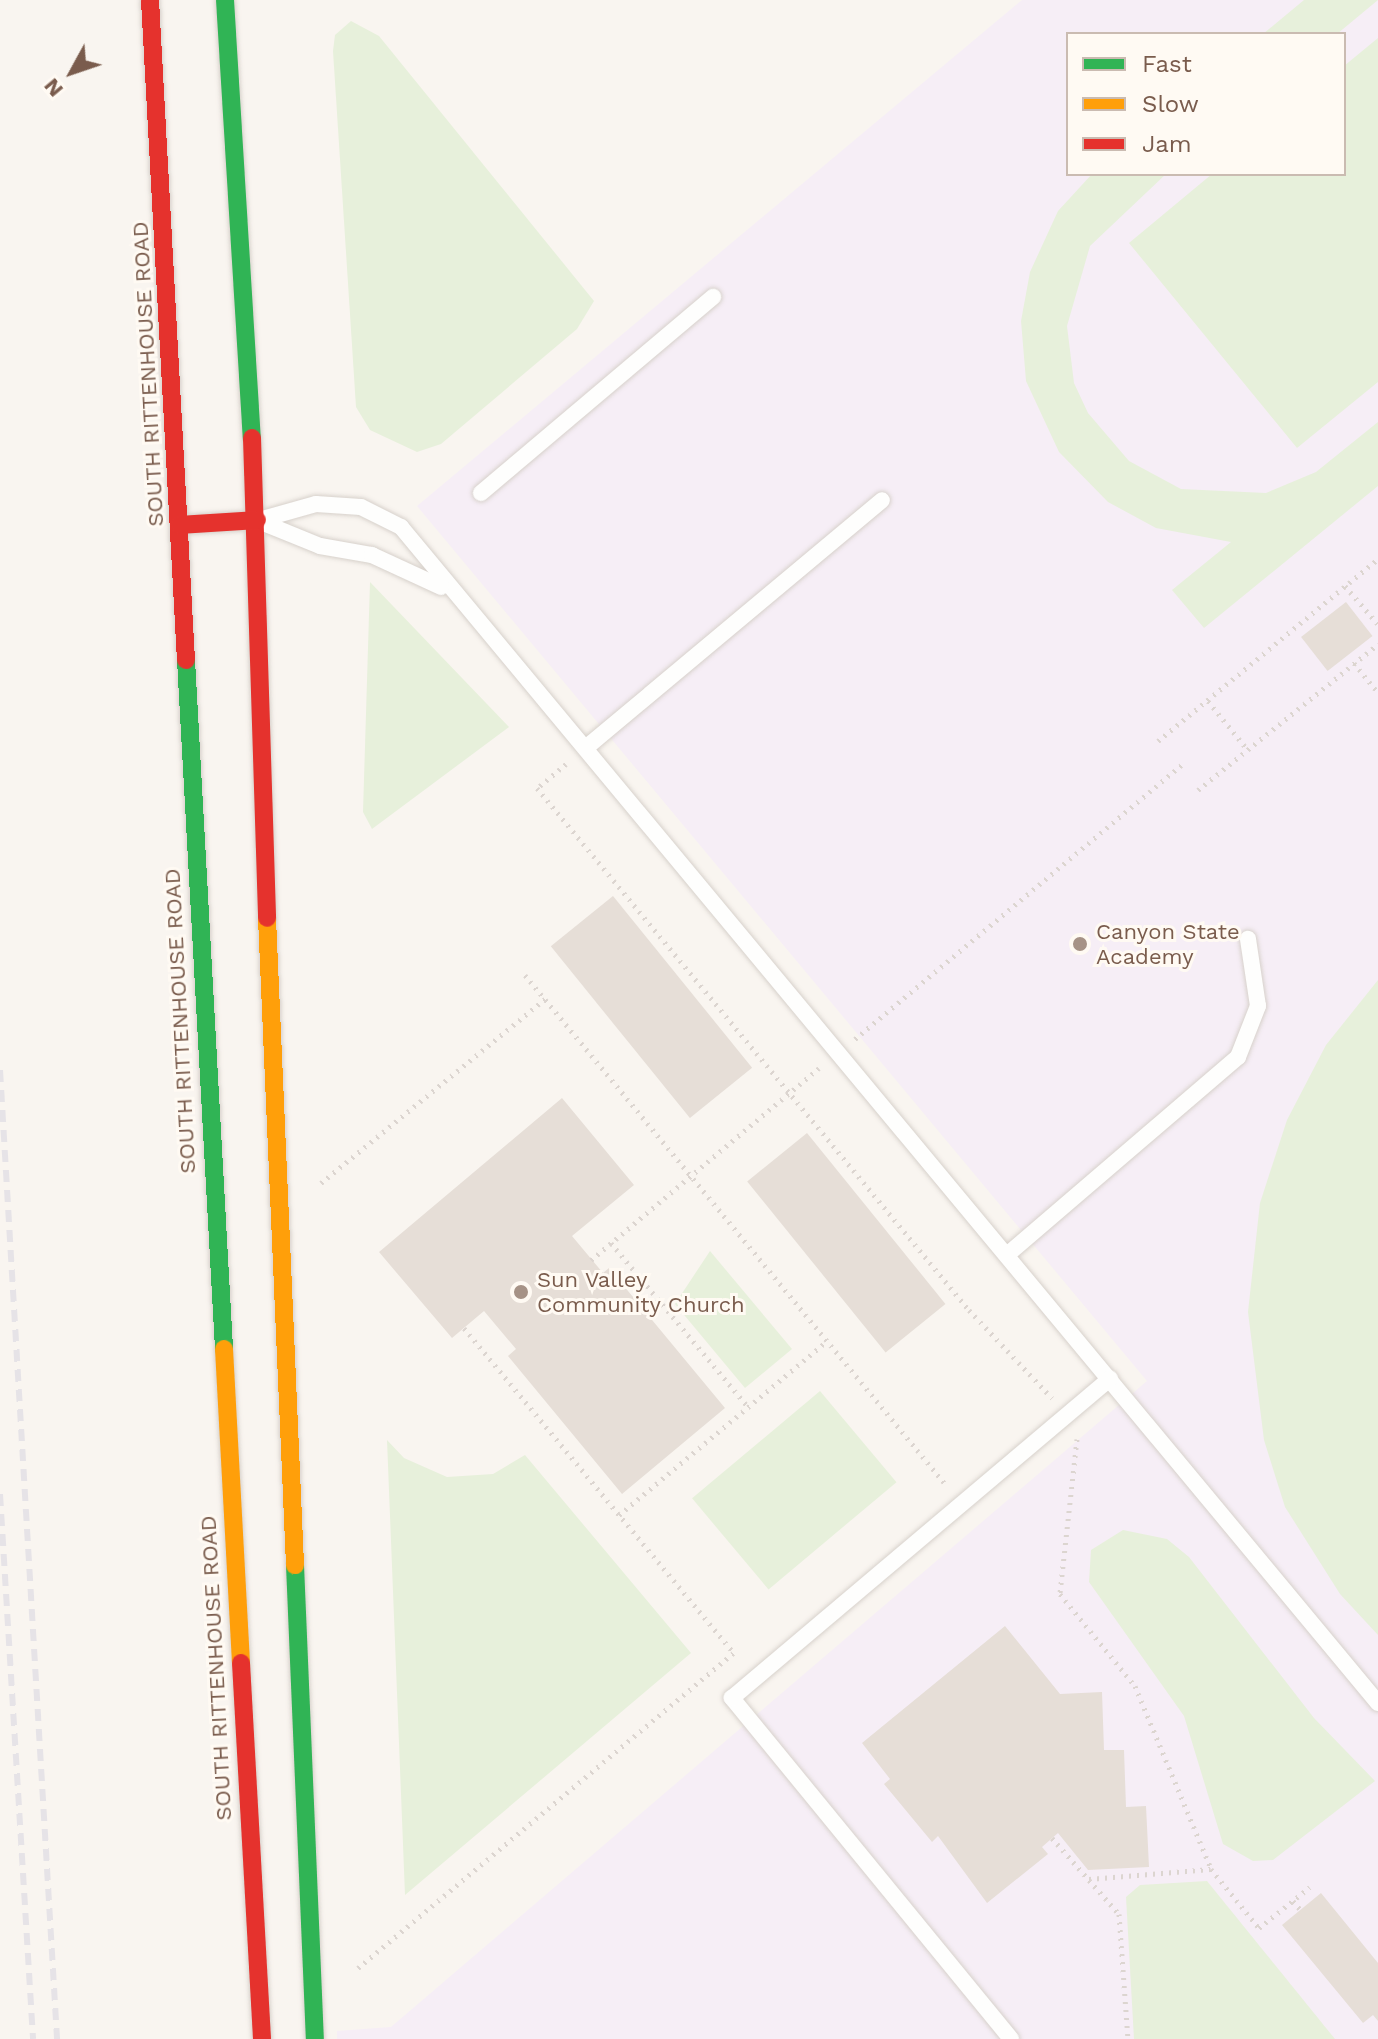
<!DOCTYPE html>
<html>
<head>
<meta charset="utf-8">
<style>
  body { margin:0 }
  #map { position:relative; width:1378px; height:2039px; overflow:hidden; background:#f9f5f0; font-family:"Work Sans",sans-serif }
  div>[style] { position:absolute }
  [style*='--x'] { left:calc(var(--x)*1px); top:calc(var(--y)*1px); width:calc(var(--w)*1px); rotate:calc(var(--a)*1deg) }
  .education>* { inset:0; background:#f6eef6 }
  .green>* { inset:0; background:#e7f0db; transform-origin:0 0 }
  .building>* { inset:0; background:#e6ded7; transform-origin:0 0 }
  .path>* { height:5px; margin-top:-2.5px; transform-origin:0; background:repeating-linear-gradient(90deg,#dcd5d0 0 2px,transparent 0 8px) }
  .roads { filter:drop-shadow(0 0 2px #d7d1cb) drop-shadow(0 0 2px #d7d1cb) }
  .lane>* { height:16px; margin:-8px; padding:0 8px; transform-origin:8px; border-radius:8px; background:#fefefd }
  .fast>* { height:18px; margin:-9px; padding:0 9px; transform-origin:9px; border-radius:9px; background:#30b455 }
  .slow>* { height:18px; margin:-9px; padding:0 9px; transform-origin:9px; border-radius:9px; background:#ff9f0a }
  .jam>* { height:18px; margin:-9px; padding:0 9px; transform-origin:9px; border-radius:9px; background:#e5322d }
  .rail>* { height:6px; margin-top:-3px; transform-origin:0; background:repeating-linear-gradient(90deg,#e6e3e7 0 12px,transparent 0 20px) }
  .dots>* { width:22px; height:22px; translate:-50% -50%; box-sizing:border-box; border:4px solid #fffaf3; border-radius:50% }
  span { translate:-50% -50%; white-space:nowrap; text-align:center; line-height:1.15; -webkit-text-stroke:6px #fffaf3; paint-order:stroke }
  .street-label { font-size:22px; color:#7a5c4d }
  .poi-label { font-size:22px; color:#7a5c4d }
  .left { translate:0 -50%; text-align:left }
  .legend { position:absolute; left:1066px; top:32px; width:280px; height:144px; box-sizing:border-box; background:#fffaf3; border:2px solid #cabbb1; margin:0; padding:10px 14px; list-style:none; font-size:24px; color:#7a5c4d }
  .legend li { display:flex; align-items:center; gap:16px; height:40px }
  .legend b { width:40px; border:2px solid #cabbb1 }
  .north { position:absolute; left:32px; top:32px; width:80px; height:80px; -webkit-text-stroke:6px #fffaf3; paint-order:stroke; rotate:230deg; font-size:22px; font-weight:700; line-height:32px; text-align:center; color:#7a5c4d }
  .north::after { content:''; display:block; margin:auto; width:28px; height:36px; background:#7a5c4d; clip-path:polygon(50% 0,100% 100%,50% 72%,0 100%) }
</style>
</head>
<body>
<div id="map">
  <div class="education">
    <i style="clip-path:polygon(evenodd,1022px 0,1378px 0,1378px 2039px,337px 2039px,337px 2031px,391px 2027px,1147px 1381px,417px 506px,1022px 0,1068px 34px,1344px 34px,1344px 174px,1068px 174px,1068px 34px)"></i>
  </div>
  <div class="green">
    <i style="clip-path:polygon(1304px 0,1378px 0,1337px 34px,1263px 34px)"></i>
    <i style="clip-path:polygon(351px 21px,379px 36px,594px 301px,577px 329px,441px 444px,417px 452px,370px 430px,356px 407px,333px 51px,335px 35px)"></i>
    <i style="clip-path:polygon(1378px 38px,1378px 382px,1297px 448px,1129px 243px,1212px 174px,1344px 174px,1344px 66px)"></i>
    <i style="clip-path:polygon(1092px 174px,1166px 174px,1090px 246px,1067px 326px,1074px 383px,1088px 413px,1129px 461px,1181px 489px,1266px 493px,1316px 472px,1378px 422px,1378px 486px,1204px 628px,1172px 590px,1231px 542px,1156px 528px,1108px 502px,1059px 452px,1026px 381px,1021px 321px,1030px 272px,1058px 211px)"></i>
    <i style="clip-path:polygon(370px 582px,509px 727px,372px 829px,363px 812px)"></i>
    <i style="clip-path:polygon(1378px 980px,1378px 1635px,1340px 1594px,1285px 1507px,1264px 1440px,1248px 1312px,1260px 1203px,1287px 1120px,1326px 1045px)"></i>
    <i style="clip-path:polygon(710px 1251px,792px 1349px,745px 1388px,675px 1304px)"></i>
    <i style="left:820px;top:1391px;width:119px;height:167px;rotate:50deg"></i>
    <i style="clip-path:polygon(387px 1440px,404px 1458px,447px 1477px,493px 1474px,525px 1455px,691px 1653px,405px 1895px)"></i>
    <i style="clip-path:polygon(1123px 1530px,1167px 1539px,1189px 1557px,1314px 1718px,1375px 1781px,1273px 1860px,1253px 1861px,1223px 1844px,1184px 1716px,1089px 1582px,1091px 1550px)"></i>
    <i style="clip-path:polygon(1207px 1881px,1335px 2039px,1134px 2039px,1126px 1897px,1140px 1885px)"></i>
  </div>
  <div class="building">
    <i style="left:1346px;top:602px;width:43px;height:57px;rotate:52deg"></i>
    <i style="left:613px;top:896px;width:221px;height:80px;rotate:51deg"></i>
    <i style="clip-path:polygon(562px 1098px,634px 1185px,572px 1236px,603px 1273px,609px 1268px,725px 1408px,622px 1494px,508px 1356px,516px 1349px,484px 1311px,452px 1338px,379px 1252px)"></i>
    <i style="left:807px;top:1133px;width:220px;height:77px;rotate:51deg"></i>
    <i style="clip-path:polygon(1005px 1626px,1060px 1694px,1102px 1692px,1104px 1750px,1124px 1750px,1126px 1807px,1146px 1806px,1149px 1867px,1088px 1870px,1058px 1833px,1042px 1847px,1048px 1854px,987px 1903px,938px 1836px,932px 1842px,884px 1784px,890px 1779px,862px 1743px)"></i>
    <i style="clip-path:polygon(1321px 1893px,1378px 1963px,1378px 2021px,1373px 2015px,1363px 2023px,1282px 1925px)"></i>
  </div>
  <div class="path">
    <i style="--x:1345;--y:586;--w:50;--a:49"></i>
    <i style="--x:1354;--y:663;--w:38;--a:51"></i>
    <i style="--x:1208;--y:701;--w:63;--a:50.8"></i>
    <i style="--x:1158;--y:741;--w:286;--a:-39.6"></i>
    <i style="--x:566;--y:764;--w:38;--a:140"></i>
    <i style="--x:537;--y:788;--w:678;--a:50.39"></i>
    <i style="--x:969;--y:1310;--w:121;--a:46.7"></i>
    <i style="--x:1198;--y:790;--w:232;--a:-39"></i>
    <i style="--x:525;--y:975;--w:661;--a:50.46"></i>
    <i style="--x:855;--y:1039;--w:431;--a:-40"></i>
    <i style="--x:321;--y:1183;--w:290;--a:-39.4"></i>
    <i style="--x:611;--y:1243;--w:214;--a:50.1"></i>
    <i style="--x:591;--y:1260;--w:298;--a:-40.1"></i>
    <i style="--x:464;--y:1328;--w:423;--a:50.3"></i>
    <i style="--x:1077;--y:1439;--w:156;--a:96.3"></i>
    <i style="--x:1060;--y:1594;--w:119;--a:50.8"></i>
    <i style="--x:1135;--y:1686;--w:198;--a:67.4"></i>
    <i style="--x:619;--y:1515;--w:271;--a:-39.9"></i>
    <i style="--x:1052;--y:1838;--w:101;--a:48.6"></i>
    <i style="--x:1119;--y:1914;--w:125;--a:85.9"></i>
    <i style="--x:1089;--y:1879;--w:122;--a:-4.7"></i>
    <i style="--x:1211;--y:1869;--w:76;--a:50.9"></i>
    <i style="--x:1259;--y:1928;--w:65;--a:-38.8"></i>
    <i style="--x:1293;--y:1901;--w:11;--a:49"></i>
    <i style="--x:358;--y:1968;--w:491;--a:-40"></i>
  </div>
  <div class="roads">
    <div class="lane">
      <i style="--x:481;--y:493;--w:304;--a:-40.2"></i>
      <i style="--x:259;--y:520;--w:59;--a:-15.7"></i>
      <i style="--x:316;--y:504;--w:45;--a:3.8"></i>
      <i style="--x:361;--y:507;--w:45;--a:26.6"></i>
      <i style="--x:401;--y:527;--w:1529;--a:50.28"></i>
      <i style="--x:261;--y:522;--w:64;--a:22.1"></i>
      <i style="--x:320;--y:546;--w:53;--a:9.8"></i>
      <i style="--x:372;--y:555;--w:76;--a:24.9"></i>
      <i style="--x:588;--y:746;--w:383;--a:-39.9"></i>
      <i style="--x:1008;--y:1254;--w:303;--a:-40.6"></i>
      <i style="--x:1238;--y:1057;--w:55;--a:-68.6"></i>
      <i style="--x:1258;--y:1006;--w:68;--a:-98.5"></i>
      <i style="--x:1011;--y:2039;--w:441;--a:-129.3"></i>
      <i style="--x:732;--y:1698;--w:495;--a:-40.2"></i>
    </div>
    <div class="fast">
      <i style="--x:225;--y:0;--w:439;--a:86.5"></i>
      <i style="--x:186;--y:660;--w:690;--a:86.84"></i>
      <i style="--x:295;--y:1565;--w:474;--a:87.6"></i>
    </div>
    <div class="slow">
      <i style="--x:267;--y:918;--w:648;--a:87.52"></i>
      <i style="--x:224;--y:1349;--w:314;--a:86.9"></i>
    </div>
    <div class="jam">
      <i style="--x:150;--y:0;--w:661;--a:86.88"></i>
      <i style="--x:252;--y:438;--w:480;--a:88.2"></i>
      <i style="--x:180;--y:525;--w:77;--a:-3.7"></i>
      <i style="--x:241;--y:1663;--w:377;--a:86.8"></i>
    </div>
  </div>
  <div class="rail">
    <i style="--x:0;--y:1070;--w:971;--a:86.63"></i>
    <i style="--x:0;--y:1494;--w:546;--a:86.53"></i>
  </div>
  <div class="dots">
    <i style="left:1080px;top:944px;background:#a69286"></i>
    <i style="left:521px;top:1292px;background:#a69286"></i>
  </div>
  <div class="street-label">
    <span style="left:148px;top:374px;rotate:-93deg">SOUTH RITTENHOUSE ROAD</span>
    <span style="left:180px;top:1021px;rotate:-93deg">SOUTH RITTENHOUSE ROAD</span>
    <span style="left:216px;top:1668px;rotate:-93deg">SOUTH RITTENHOUSE ROAD</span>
  </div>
  <div class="poi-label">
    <span class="left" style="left:1096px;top:944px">Canyon State<br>Academy</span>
    <span class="left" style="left:537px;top:1292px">Sun Valley<br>Community Church</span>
  </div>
  <ul class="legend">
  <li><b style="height:10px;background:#30b455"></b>Fast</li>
  <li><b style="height:10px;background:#ff9f0a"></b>Slow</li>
  <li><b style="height:10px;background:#e5322d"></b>Jam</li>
  </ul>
  <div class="north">N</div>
</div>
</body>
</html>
